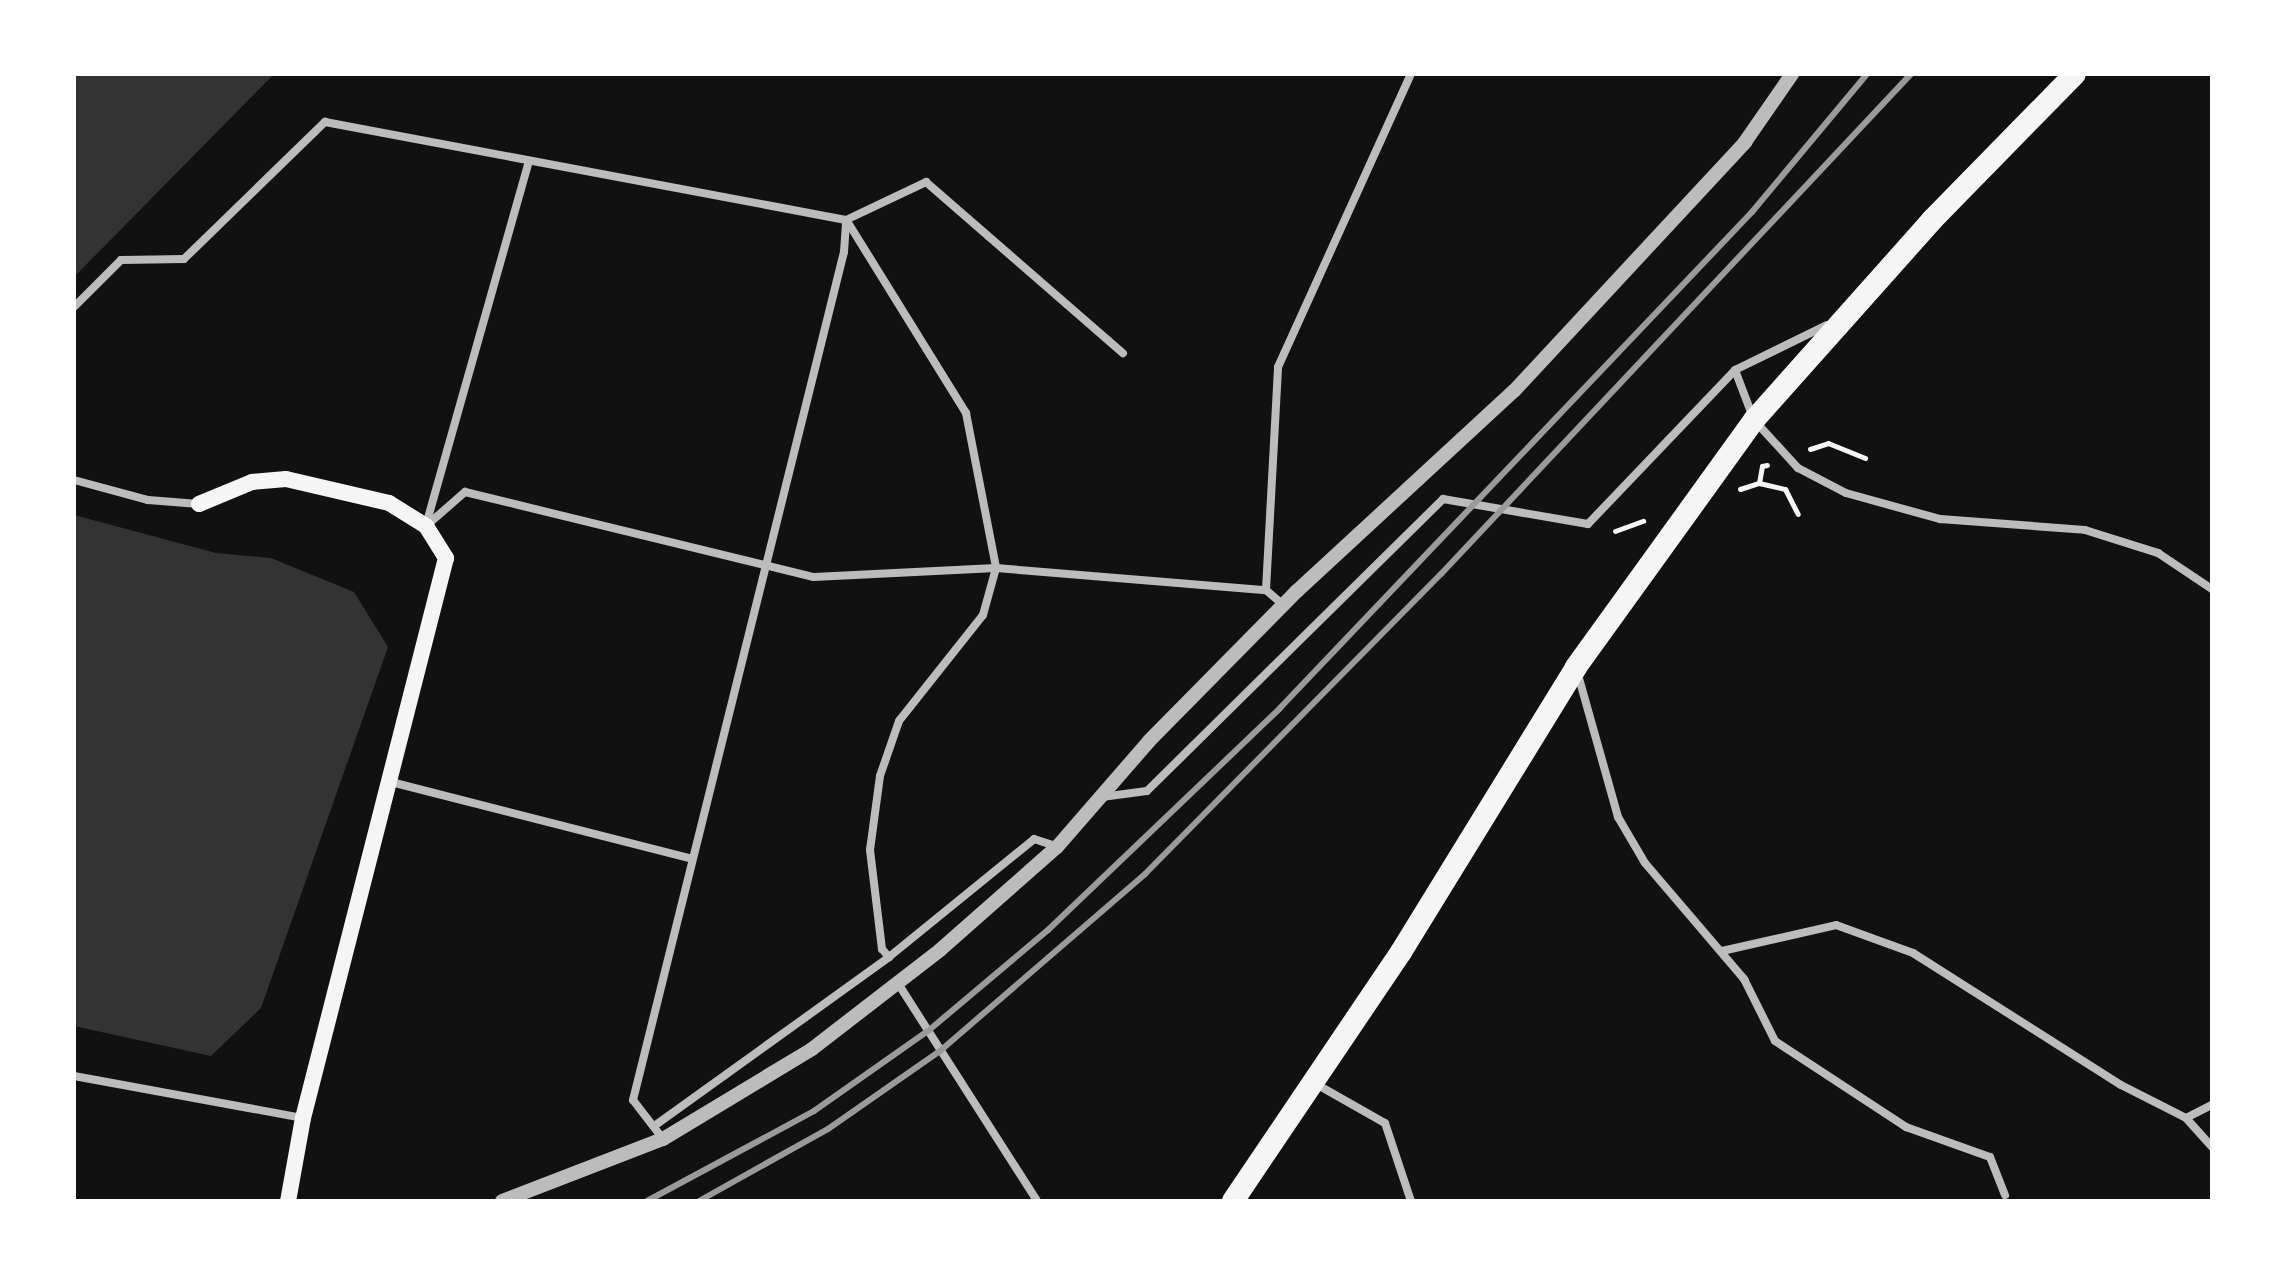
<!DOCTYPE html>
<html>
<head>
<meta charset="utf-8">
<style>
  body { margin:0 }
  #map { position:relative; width:2286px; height:1275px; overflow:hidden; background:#111; font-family:Merriweather,serif }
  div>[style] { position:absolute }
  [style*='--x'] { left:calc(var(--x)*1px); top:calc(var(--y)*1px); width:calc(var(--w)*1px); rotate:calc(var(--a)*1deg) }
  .water>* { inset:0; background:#333 }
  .path>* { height:5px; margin:-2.5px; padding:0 2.5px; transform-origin:2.5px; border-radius:2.5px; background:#f5f5f5 }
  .minor>* { height:8px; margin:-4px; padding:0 4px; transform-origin:4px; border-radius:4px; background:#bcbcbc }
  .tertiary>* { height:14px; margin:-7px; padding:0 7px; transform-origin:7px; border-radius:7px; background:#bcbcbc }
  .secondary>* { height:16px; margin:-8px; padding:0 8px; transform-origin:8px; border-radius:8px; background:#f5f5f5 }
  .trunk>* { height:22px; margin:-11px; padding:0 11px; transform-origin:11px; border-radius:11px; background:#f5f5f5 }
  .rail>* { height:6px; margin:-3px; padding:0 3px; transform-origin:3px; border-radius:3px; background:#9a9a9a }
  span { translate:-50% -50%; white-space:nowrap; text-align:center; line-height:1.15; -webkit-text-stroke:6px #fff; paint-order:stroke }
  .frame { position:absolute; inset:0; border:76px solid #fff; pointer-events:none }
</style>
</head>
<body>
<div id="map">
  <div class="water">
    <i style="clip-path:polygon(74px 74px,274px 74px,74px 277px)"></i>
    <i style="clip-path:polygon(74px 515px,216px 553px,271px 558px,354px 592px,388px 647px,261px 1008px,211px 1056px,74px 1026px)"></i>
  </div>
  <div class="path">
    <i style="--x:1810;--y:449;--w:19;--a:-18"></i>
    <i style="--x:1828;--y:443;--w:40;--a:22"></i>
    <i style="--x:1759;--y:483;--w:27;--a:13"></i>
    <i style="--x:1785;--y:489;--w:28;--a:63"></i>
    <i style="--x:1740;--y:489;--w:20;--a:-18"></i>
    <i style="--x:1759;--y:483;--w:17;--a:-80"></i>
    <i style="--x:1762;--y:466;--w:5;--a:-11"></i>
    <i style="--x:1615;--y:531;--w:30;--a:-20"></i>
  </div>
  <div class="minor">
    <i style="--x:847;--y:221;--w:226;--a:58.2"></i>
    <i style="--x:966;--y:413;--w:158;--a:79"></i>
    <i style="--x:996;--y:568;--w:49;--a:105.5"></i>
    <i style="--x:983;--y:615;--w:135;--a:128.4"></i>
    <i style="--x:899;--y:721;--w:58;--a:109.1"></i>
    <i style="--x:880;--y:776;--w:75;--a:97.7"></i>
    <i style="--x:870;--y:850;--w:100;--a:83.1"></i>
    <i style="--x:882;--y:949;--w:11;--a:49"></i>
    <i style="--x:74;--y:307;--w:66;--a:-45"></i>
    <i style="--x:121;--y:260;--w:63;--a:-0.9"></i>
    <i style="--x:184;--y:259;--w:197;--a:-44.2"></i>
    <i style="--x:325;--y:122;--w:530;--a:10.65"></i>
    <i style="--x:846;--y:220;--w:89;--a:-25.4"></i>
    <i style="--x:926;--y:182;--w:261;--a:41"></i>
    <i style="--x:1735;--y:370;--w:102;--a:-26.1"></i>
    <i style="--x:74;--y:480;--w:77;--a:15.1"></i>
    <i style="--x:148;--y:500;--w:51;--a:4.5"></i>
    <i style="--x:426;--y:525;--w:378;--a:-74.2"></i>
    <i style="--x:426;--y:526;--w:52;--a:-41.1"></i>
    <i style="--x:465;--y:492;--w:359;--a:13.7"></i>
    <i style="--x:814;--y:577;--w:182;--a:-2.8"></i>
    <i style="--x:996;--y:568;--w:271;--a:4.7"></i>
    <i style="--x:1266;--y:590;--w:23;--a:41"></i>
    <i style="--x:1266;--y:590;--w:223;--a:-86.9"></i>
    <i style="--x:1278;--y:367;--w:322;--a:-65.6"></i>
    <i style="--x:1577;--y:671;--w:152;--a:74.3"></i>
    <i style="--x:1618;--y:817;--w:53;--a:59.6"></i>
    <i style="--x:1645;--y:863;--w:153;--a:49.5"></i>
    <i style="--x:1744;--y:979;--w:69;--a:63.4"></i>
    <i style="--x:1775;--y:1041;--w:157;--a:33.3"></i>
    <i style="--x:1906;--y:1127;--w:89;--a:19.7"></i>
    <i style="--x:1990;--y:1157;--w:41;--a:68.5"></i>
    <i style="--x:391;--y:782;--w:311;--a:14.3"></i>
    <i style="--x:1102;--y:797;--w:45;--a:-7.6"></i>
    <i style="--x:1147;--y:791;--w:416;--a:-44.6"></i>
    <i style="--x:1443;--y:499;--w:147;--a:9.8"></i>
    <i style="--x:1588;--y:524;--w:213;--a:-46.3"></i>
    <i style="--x:1735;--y:370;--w:53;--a:69.2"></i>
    <i style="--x:1754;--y:420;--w:65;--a:47.5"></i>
    <i style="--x:1798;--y:468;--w:54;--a:27.5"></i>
    <i style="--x:1846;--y:493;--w:98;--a:15.5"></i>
    <i style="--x:1940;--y:519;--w:145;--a:4.3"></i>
    <i style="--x:2085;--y:530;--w:77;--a:17.5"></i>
    <i style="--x:2158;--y:553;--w:65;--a:33.7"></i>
    <i style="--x:1722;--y:951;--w:117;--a:-12.8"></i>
    <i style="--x:1836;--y:925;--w:82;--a:20"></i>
    <i style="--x:1913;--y:953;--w:246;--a:32.4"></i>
    <i style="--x:2121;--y:1085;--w:73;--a:26.9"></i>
    <i style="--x:2186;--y:1118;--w:29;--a:-27"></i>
    <i style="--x:899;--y:985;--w:256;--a:57.4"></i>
    <i style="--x:74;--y:1076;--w:232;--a:10.4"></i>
    <i style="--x:1316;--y:1084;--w:79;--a:29.5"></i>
    <i style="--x:1385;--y:1123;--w:82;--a:71.6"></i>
    <i style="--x:2186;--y:1118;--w:39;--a:48"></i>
    <i style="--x:657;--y:1124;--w:286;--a:-35.7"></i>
    <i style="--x:889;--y:957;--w:187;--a:-39.1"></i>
    <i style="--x:1034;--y:839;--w:23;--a:18"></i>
    <i style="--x:663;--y:1139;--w:49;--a:-127.6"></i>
    <i style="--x:633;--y:1100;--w:874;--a:-76.03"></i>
    <i style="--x:844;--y:252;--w:32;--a:-86"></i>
  </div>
  <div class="tertiary">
    <i style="--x:502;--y:1201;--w:173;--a:-21.1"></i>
    <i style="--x:663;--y:1139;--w:174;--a:-31.1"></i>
    <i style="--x:812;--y:1049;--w:162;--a:-37.7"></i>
    <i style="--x:940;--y:950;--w:156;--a:-41.4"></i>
    <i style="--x:1057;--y:847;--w:140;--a:-49"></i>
    <i style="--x:1149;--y:741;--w:211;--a:-45.4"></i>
    <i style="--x:1297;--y:591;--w:295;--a:-42.7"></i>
    <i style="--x:1514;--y:391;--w:340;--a:-47.1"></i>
    <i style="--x:1745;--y:142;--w:83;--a:-55.3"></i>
  </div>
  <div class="secondary">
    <i style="--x:199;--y:504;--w:57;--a:-22.5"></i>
    <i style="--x:252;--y:482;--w:34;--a:-5"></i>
    <i style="--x:286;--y:479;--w:106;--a:13.1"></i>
    <i style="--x:389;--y:503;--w:44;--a:31.9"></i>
    <i style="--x:426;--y:526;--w:38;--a:58"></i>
    <i style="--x:446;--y:558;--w:578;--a:104.32"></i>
    <i style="--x:303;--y:1118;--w:84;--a:100.2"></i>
  </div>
  <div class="trunk">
    <i style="--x:1233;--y:1201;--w:300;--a:-56"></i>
    <i style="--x:1401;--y:952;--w:334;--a:-58.4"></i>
    <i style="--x:1576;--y:667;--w:304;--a:-54.2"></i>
    <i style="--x:1754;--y:420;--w:268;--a:-48.3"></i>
    <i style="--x:1932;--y:220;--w:204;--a:-45.6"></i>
  </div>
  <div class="rail">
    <i style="--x:647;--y:1201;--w:190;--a:-28.3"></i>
    <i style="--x:814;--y:1111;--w:139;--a:-35.1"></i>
    <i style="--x:928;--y:1031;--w:157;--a:-40.1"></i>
    <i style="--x:1048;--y:930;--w:321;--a:-43.7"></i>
    <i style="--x:1280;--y:708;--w:685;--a:-46.42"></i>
    <i style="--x:1752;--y:212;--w:180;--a:-50.2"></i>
    <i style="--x:699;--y:1201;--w:148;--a:-29.2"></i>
    <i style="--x:828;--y:1129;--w:136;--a:-34.9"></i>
    <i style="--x:940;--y:1051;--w:271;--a:-40.8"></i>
    <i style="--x:1145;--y:874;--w:421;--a:-45.4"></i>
    <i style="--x:1441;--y:574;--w:686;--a:-46.77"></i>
  </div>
  <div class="frame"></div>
</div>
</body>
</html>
